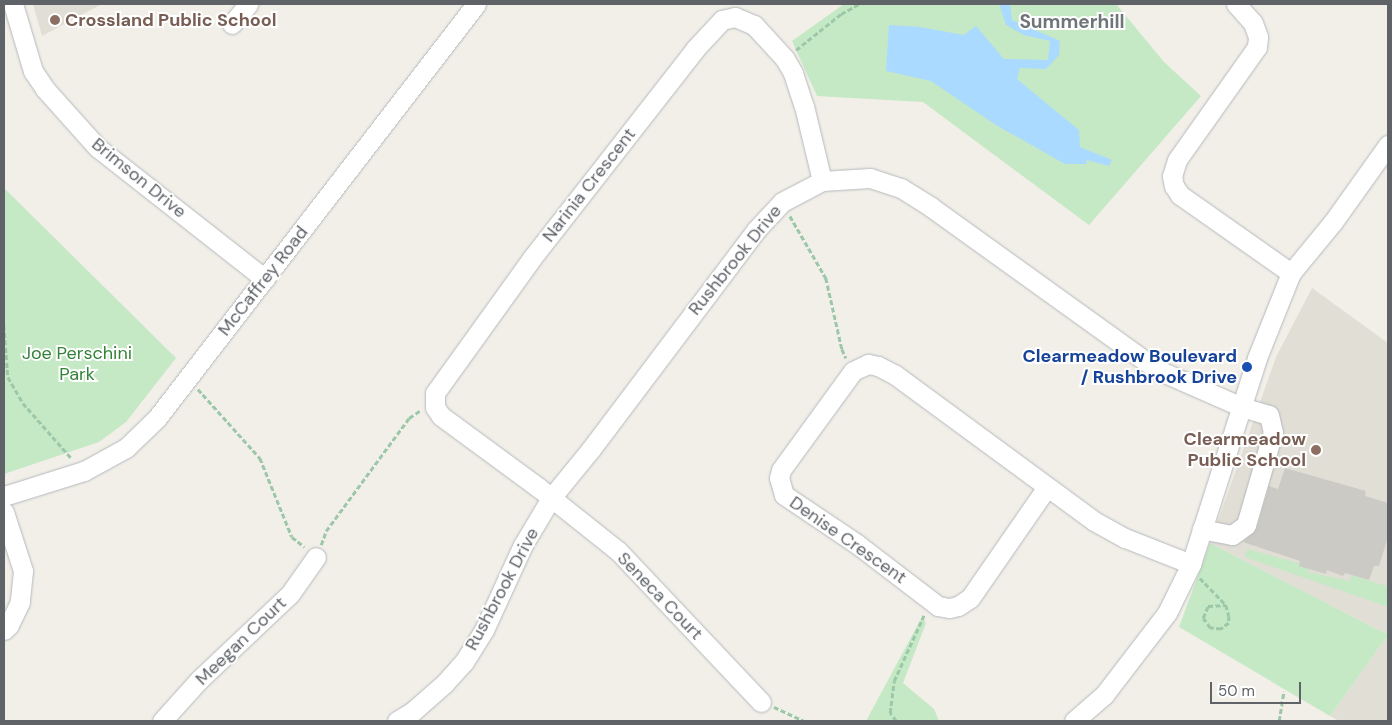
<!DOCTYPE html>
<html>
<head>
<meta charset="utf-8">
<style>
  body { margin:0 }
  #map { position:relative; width:1392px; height:725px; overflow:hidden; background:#f1efe8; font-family:"DM Sans",sans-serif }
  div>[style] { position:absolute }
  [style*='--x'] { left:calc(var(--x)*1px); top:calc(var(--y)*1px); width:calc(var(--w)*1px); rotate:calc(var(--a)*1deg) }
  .education>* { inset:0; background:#e1ded6 }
  .green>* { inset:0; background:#c5e8c5 }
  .water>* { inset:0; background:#aadaff }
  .building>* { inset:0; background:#cccac5 }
  .path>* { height:2.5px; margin-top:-1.25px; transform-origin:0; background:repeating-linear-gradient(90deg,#9cc7a9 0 5px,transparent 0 7.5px) }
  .roads { filter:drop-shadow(0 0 1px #b5b8bc) drop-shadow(0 0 1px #b5b8bc) }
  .minor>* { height:19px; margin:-9.5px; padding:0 9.5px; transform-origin:9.5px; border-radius:9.5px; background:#fff }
  .dots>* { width:14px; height:14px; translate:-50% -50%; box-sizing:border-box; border:2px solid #fff; border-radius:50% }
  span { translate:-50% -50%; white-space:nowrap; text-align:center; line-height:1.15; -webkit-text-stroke:4px #fff; paint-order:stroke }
  .education-label { font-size:18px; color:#785e54; font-weight:700 }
  .left { translate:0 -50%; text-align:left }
  .right { translate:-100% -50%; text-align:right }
  .street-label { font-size:18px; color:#5f6368 }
  .park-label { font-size:18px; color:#348238 }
  .transit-label { font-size:18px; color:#164399; font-weight:700 }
  .neighbourhood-label { font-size:19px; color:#70757a; font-weight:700 }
  .frame { position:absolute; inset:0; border:5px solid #5f6368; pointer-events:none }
  .scale { position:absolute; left:1210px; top:682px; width:91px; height:22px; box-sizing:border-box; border:2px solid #5f6368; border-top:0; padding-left:6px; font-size:15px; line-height:18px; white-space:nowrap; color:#5f6368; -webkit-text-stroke:4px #fff; paint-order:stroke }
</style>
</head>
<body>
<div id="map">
  <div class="education">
    <i style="clip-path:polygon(33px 4px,102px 4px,42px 36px)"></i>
    <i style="clip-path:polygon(1312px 288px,1388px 343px,1388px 721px,1339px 721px,1330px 716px,1388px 635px,1210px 543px,1276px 357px)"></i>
  </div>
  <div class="green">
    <i style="clip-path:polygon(844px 4px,1116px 4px,1164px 62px,1201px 96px,1089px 225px,923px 102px,817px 96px,792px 41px)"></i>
    <i style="clip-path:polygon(4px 188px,176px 358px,126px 422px,99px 442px,4px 474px)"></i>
    <i style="clip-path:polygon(1210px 543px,1388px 635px,1330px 716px,1179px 627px)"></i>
    <i style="clip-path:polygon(1247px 549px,1309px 566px,1308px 572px,1350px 581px,1351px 575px,1386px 586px,1388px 583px,1388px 607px,1245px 557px)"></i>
    <i style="clip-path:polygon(922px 617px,926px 623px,903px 683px,934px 709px,939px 721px,866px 721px)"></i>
  </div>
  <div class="water">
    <i style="clip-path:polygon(999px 4px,1010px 4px,1012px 20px,1060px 41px,1059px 55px,1046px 69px,1020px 68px,1017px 79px,1079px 130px,1080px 147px,1112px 160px,1109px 166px,1087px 160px,1086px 164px,1065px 164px,996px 125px,931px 81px,886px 71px,889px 25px,920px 27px,964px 35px,976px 26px,1004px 59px,1048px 60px,1050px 41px,1024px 35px,1006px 25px)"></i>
  </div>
  <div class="building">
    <i style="clip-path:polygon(1285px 468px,1366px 491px,1365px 496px,1388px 503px,1388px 537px,1379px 566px,1374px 566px,1369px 580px,1345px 573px,1343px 576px,1327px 570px,1326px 574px,1299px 566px,1300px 561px,1243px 542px,1257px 528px,1269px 486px,1278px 489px)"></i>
  </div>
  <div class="path">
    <i style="--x:796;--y:50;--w:58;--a:-38.7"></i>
    <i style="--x:841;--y:14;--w:21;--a:-29"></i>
    <i style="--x:790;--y:216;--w:72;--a:59.9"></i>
    <i style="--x:826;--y:278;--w:73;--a:77.3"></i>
    <i style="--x:842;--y:349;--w:10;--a:66"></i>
    <i style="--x:4;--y:325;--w:52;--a:85.6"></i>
    <i style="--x:8;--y:377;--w:30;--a:60"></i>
    <i style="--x:23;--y:403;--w:74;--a:48.8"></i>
    <i style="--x:198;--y:389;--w:93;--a:48.1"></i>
    <i style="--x:260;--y:458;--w:85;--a:67.9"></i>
    <i style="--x:292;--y:537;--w:16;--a:38"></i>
    <i style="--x:321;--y:545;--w:15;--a:-70"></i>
    <i style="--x:326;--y:531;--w:140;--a:-53.7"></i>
    <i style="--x:409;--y:418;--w:14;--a:-34"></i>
    <i style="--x:1200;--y:578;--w:37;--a:46"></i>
    <i style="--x:1226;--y:605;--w:11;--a:75"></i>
    <i style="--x:1229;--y:616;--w:7;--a:90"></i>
    <i style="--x:1229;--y:623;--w:10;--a:143"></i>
    <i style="--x:1221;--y:629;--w:11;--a:-175"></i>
    <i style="--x:1210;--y:628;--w:12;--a:-125"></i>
    <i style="--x:1203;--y:618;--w:13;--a:-67"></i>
    <i style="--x:1208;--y:606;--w:18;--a:-3"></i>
    <i style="--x:774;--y:707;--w:33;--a:25"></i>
    <i style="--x:896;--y:721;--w:10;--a:-127"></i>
    <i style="--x:890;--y:713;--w:32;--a:-83"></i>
    <i style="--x:894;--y:681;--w:72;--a:-65.6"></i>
    <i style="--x:1279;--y:721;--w:30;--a:-81"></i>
  </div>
  <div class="roads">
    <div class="minor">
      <i style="--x:13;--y:4;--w:70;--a:73.4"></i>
      <i style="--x:33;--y:71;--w:22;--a:56"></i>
      <i style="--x:45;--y:89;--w:79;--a:48.1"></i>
      <i style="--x:98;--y:148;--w:212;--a:38.1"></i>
      <i style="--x:1236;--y:4;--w:25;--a:48"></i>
      <i style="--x:1253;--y:23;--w:15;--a:70"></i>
      <i style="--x:1258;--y:37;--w:10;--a:96"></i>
      <i style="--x:1257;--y:47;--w:138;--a:125.3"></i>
      <i style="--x:1177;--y:160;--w:17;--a:107"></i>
      <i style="--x:1172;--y:176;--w:10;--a:79"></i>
      <i style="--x:1174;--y:186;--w:11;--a:56"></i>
      <i style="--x:1180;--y:195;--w:136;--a:35.1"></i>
      <i style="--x:232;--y:24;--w:26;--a:-51"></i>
      <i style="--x:1047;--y:487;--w:135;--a:124.7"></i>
      <i style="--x:970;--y:598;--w:14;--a:146"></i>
      <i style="--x:958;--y:606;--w:9;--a:167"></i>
      <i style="--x:949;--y:608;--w:11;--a:-170"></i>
      <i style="--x:938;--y:606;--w:102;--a:-142.6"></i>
      <i style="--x:857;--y:544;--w:88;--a:-146.1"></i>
      <i style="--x:784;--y:495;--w:18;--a:-106"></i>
      <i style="--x:779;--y:478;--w:8;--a:-76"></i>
      <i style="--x:781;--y:470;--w:122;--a:-54"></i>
      <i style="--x:853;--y:371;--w:17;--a:-25"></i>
      <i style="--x:868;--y:364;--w:10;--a:11"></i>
      <i style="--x:878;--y:366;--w:18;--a:27"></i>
      <i style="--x:894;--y:374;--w:248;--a:36.3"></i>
      <i style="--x:1094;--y:521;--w:35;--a:29"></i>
      <i style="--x:1125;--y:538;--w:71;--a:21.5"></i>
      <i style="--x:4;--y:496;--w:84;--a:-17.4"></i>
      <i style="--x:84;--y:471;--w:48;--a:-28.7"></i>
      <i style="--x:126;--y:448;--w:43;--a:-44.1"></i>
      <i style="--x:157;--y:418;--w:523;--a:-52.38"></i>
      <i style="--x:4;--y:512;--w:62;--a:72.1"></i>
      <i style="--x:23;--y:571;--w:31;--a:96"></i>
      <i style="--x:20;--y:602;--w:25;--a:116"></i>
      <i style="--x:9;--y:625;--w:7;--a:135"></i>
      <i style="--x:761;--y:702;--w:208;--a:-133.4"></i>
      <i style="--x:618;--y:551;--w:101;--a:-141.4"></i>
      <i style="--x:539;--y:488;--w:122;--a:-143.7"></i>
      <i style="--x:441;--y:416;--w:11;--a:-124"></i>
      <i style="--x:435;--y:407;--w:14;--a:-90"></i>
      <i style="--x:435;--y:393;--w:166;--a:-54.3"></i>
      <i style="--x:532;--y:258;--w:265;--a:-52"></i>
      <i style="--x:695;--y:49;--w:40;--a:-47"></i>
      <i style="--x:722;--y:20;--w:13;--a:-13"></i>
      <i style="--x:735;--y:17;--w:21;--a:23"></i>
      <i style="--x:754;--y:25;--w:46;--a:47.6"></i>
      <i style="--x:785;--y:59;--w:16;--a:60"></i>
      <i style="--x:793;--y:73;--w:35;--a:72"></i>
      <i style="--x:804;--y:106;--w:77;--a:76.5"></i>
      <i style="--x:162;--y:721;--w:57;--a:-47.9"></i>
      <i style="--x:200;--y:679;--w:124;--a:-43.4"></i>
      <i style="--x:290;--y:594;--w:45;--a:-54.9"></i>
      <i style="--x:397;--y:721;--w:17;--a:-31"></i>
      <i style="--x:412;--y:712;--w:43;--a:-41.2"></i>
      <i style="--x:444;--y:684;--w:30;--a:-48"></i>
      <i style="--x:464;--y:662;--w:38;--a:-58"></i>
      <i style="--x:484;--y:630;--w:94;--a:-65.4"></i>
      <i style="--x:523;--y:545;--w:55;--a:-59.2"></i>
      <i style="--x:551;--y:498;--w:63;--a:-50.8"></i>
      <i style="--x:591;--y:449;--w:274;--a:-53"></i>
      <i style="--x:756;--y:230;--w:38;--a:-47"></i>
      <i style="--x:782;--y:202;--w:45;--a:-27.7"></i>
      <i style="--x:822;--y:181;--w:48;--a:-3.6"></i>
      <i style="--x:870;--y:178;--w:33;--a:18"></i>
      <i style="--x:901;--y:188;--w:36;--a:32"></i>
      <i style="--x:931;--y:207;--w:279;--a:35.7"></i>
      <i style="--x:1158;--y:370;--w:92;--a:23.8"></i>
      <i style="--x:1242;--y:407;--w:28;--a:17"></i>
      <i style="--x:1269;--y:415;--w:17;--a:77"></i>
      <i style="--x:1273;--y:432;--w:97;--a:106.2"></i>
      <i style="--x:1246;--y:525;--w:17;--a:144"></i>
      <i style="--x:1232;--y:535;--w:31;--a:-169"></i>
      <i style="--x:1074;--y:721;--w:40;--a:-41"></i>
      <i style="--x:1104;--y:695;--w:103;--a:-52.5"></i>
      <i style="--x:1167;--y:613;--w:55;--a:-63.9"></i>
      <i style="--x:1191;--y:564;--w:216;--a:-72.2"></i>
      <i style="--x:1257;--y:358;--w:92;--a:-68.2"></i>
      <i style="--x:1291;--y:273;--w:66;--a:-50.5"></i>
      <i style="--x:1333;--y:222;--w:95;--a:-54.5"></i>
    </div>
  </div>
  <div class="dots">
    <i style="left:55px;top:20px;background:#8d6e63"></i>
    <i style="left:1247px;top:367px;background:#1a4fb4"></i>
    <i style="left:1316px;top:450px;background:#8d6e63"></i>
  </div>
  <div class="education-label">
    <span class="left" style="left:65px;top:20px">Crossland Public School</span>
    <span class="right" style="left:1306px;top:450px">Clearmeadow<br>Public School</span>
  </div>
  <div class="street-label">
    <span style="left:139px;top:178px;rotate:39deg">Brimson Drive</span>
    <span style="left:589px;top:185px;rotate:-52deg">Narinia Crescent</span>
    <span style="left:735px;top:260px;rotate:-51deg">Rushbrook Drive</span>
    <span style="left:263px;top:281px;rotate:-52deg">McCaffrey Road</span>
    <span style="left:848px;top:540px;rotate:35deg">Denise Crescent</span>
    <span style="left:502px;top:589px;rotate:-62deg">Rushbrook Drive</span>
    <span style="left:660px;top:596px;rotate:46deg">Seneca Court</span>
    <span style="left:241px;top:641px;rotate:-44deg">Meegan Court</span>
  </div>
  <div class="park-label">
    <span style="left:77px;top:364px">Joe Perschini<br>Park</span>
  </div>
  <div class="transit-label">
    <span class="right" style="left:1237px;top:367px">Clearmeadow Boulevard<br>/ Rushbrook Drive</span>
  </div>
  <div class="neighbourhood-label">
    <span style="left:1072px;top:22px">Summerhill</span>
  </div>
  <div class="frame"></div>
  <div class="scale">50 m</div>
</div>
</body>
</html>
